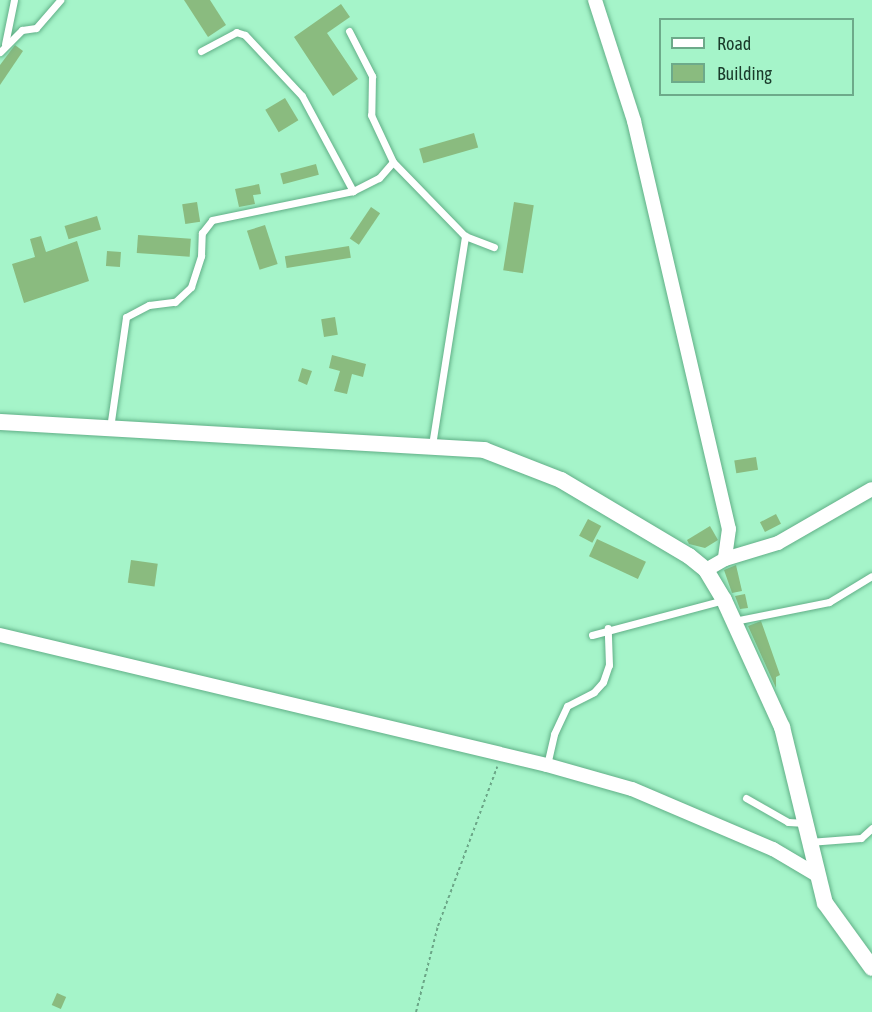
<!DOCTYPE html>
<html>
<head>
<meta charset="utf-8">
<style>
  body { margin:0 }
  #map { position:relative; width:872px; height:1012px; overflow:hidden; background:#a5f4c9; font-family:"Asap Condensed",sans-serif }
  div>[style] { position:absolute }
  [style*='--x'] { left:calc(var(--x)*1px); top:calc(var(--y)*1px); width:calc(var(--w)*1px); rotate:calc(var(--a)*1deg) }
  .building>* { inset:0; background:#8abb7f; transform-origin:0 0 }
  .path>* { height:2px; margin-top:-1px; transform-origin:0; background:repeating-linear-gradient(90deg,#6ba687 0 3px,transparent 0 6px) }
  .roads { filter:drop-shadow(0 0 2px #61af87) drop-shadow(0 0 2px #61af87) }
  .service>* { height:7px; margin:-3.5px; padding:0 3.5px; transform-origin:3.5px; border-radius:3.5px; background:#fff }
  .minor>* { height:14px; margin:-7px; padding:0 7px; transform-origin:7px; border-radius:7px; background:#fff }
  .tertiary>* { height:16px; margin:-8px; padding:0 8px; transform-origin:8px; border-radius:8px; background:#fff }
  span { translate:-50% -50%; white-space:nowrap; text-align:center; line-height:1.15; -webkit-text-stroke:4.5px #a5f4c9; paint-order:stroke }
  .legend { position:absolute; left:659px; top:18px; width:195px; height:78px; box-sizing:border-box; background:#a5f4c9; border:2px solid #6daa8a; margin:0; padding:8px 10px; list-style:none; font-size:18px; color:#1a3b2b }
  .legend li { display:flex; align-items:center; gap:12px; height:30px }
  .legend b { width:30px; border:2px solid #6daa8a }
</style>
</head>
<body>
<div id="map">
  <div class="building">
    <i style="clip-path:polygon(184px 0,210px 0,226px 25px,208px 37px)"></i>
    <i style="clip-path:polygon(341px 4px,350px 17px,327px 33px,358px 79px,333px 96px,294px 37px)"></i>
    <i style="clip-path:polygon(15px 45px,23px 51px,0 85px,0 65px)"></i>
    <i style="left:285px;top:98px;width:26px;height:23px;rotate:59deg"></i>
    <i style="left:474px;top:133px;width:15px;height:57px;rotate:74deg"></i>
    <i style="left:316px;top:164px;width:11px;height:37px;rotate:75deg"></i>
    <i style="clip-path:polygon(259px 184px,261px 194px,253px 195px,255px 204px,239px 207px,235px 189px)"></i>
    <i style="left:197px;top:202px;width:20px;height:15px;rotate:81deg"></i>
    <i style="left:514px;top:202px;width:20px;height:69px;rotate:9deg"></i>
    <i style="left:371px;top:207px;width:11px;height:38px;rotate:34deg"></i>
    <i style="left:97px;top:216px;width:14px;height:34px;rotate:73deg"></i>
    <i style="left:265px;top:225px;width:41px;height:19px;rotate:72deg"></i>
    <i style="left:138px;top:235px;width:53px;height:18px;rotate:4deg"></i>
    <i style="clip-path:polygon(41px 236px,46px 252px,77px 241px,89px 281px,24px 303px,12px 264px,35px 257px,30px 239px)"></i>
    <i style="left:349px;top:246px;width:12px;height:65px;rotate:81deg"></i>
    <i style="left:107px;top:251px;width:14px;height:15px;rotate:4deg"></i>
    <i style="left:335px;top:317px;width:18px;height:14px;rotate:81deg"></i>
    <i style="clip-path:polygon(332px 355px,366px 364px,363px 377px,352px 374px,347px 394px,334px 391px,340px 371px,329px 368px)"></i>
    <i style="clip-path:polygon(302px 368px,312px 371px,307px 385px,298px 381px)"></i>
    <i style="left:756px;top:457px;width:13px;height:22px;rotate:81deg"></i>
    <i style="left:776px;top:514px;width:11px;height:18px;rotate:63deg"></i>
    <i style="left:588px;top:519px;width:15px;height:19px;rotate:28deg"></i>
    <i style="clip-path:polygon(710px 526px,718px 540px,705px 548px,689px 544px,687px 540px)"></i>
    <i style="left:597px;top:539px;width:54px;height:19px;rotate:25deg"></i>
    <i style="left:131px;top:560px;width:27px;height:23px;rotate:8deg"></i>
    <i style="clip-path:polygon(736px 565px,742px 591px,732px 593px,724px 570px)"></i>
    <i style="clip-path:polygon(745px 594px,748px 608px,740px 609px,735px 596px)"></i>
    <i style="clip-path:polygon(761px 621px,780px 675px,776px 677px,776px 688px,748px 626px)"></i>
    <i style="left:57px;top:993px;width:10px;height:13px;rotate:24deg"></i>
  </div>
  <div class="path">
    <i style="--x:416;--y:1012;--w:89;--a:-75.7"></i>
    <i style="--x:438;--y:926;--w:170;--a:-69.6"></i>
  </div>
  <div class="roads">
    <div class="service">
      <i style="--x:349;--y:31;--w:51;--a:62.9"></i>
      <i style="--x:372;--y:76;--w:39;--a:91"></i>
      <i style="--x:371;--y:115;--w:52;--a:64.9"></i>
      <i style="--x:393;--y:162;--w:103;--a:45.8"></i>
      <i style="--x:465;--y:236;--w:31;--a:21"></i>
      <i style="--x:5;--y:44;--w:45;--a:-78.4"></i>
      <i style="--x:201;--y:51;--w:40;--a:-28"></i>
      <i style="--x:236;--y:32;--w:9;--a:18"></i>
      <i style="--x:245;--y:35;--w:83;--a:46.9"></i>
      <i style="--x:302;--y:96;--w:108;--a:61.8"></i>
      <i style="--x:0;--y:52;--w:31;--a:-45"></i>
      <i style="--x:22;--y:30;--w:14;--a:-8"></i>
      <i style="--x:36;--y:28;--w:37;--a:-49"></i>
      <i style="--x:110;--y:428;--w:112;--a:-81.8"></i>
      <i style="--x:126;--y:317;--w:26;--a:-28"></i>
      <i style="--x:149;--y:305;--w:26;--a:-7"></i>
      <i style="--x:175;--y:302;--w:22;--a:-43"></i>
      <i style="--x:191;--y:287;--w:33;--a:-72"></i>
      <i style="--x:201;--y:256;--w:23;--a:-88"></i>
      <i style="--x:202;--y:233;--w:16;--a:-52"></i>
      <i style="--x:212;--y:220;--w:144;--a:-11.6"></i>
      <i style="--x:353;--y:191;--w:29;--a:-27"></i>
      <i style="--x:379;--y:178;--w:21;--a:-49"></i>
      <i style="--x:432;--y:445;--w:212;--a:-81"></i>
      <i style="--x:734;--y:621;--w:97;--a:-11.3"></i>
      <i style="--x:829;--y:602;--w:50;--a:-31.2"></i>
      <i style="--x:592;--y:635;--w:137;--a:-14.9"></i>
      <i style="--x:547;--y:765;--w:32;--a:-77"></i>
      <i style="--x:554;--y:734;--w:31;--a:-65"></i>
      <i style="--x:567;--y:706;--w:30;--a:-27"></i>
      <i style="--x:594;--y:692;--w:13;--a:-48"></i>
      <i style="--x:603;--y:682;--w:18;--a:-71"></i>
      <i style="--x:609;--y:665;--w:37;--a:-92"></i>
      <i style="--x:746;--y:798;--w:48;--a:29.7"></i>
      <i style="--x:788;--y:822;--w:17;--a:3"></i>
      <i style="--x:809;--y:842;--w:52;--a:-4.4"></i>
      <i style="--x:861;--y:838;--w:15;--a:-42"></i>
    </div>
    <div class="minor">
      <i style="--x:595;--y:0;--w:127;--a:72.1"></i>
      <i style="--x:634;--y:121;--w:419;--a:76.9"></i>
      <i style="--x:729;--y:529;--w:30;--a:98"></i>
      <i style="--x:725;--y:559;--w:22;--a:150"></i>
      <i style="--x:725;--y:559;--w:55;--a:-16.8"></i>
      <i style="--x:778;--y:543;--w:108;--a:-29.9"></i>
      <i style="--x:0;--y:635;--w:562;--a:13.37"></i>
      <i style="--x:547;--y:765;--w:88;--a:15.8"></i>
      <i style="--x:632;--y:789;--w:153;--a:23.1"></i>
      <i style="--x:773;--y:849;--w:51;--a:30.6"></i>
    </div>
    <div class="tertiary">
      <i style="--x:0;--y:422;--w:485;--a:3.3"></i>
      <i style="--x:484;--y:450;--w:83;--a:21.3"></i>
      <i style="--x:561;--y:480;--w:149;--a:30.7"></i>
      <i style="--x:689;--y:556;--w:22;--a:39"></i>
      <i style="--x:706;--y:570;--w:35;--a:59"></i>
      <i style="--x:724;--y:600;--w:140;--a:65.5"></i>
      <i style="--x:782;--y:727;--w:181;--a:76.3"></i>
      <i style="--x:825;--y:903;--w:80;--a:54.1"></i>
    </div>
  </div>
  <ul class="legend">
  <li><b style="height:8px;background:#fff"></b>Road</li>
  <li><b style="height:16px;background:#8abb7f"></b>Building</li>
  </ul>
</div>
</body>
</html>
